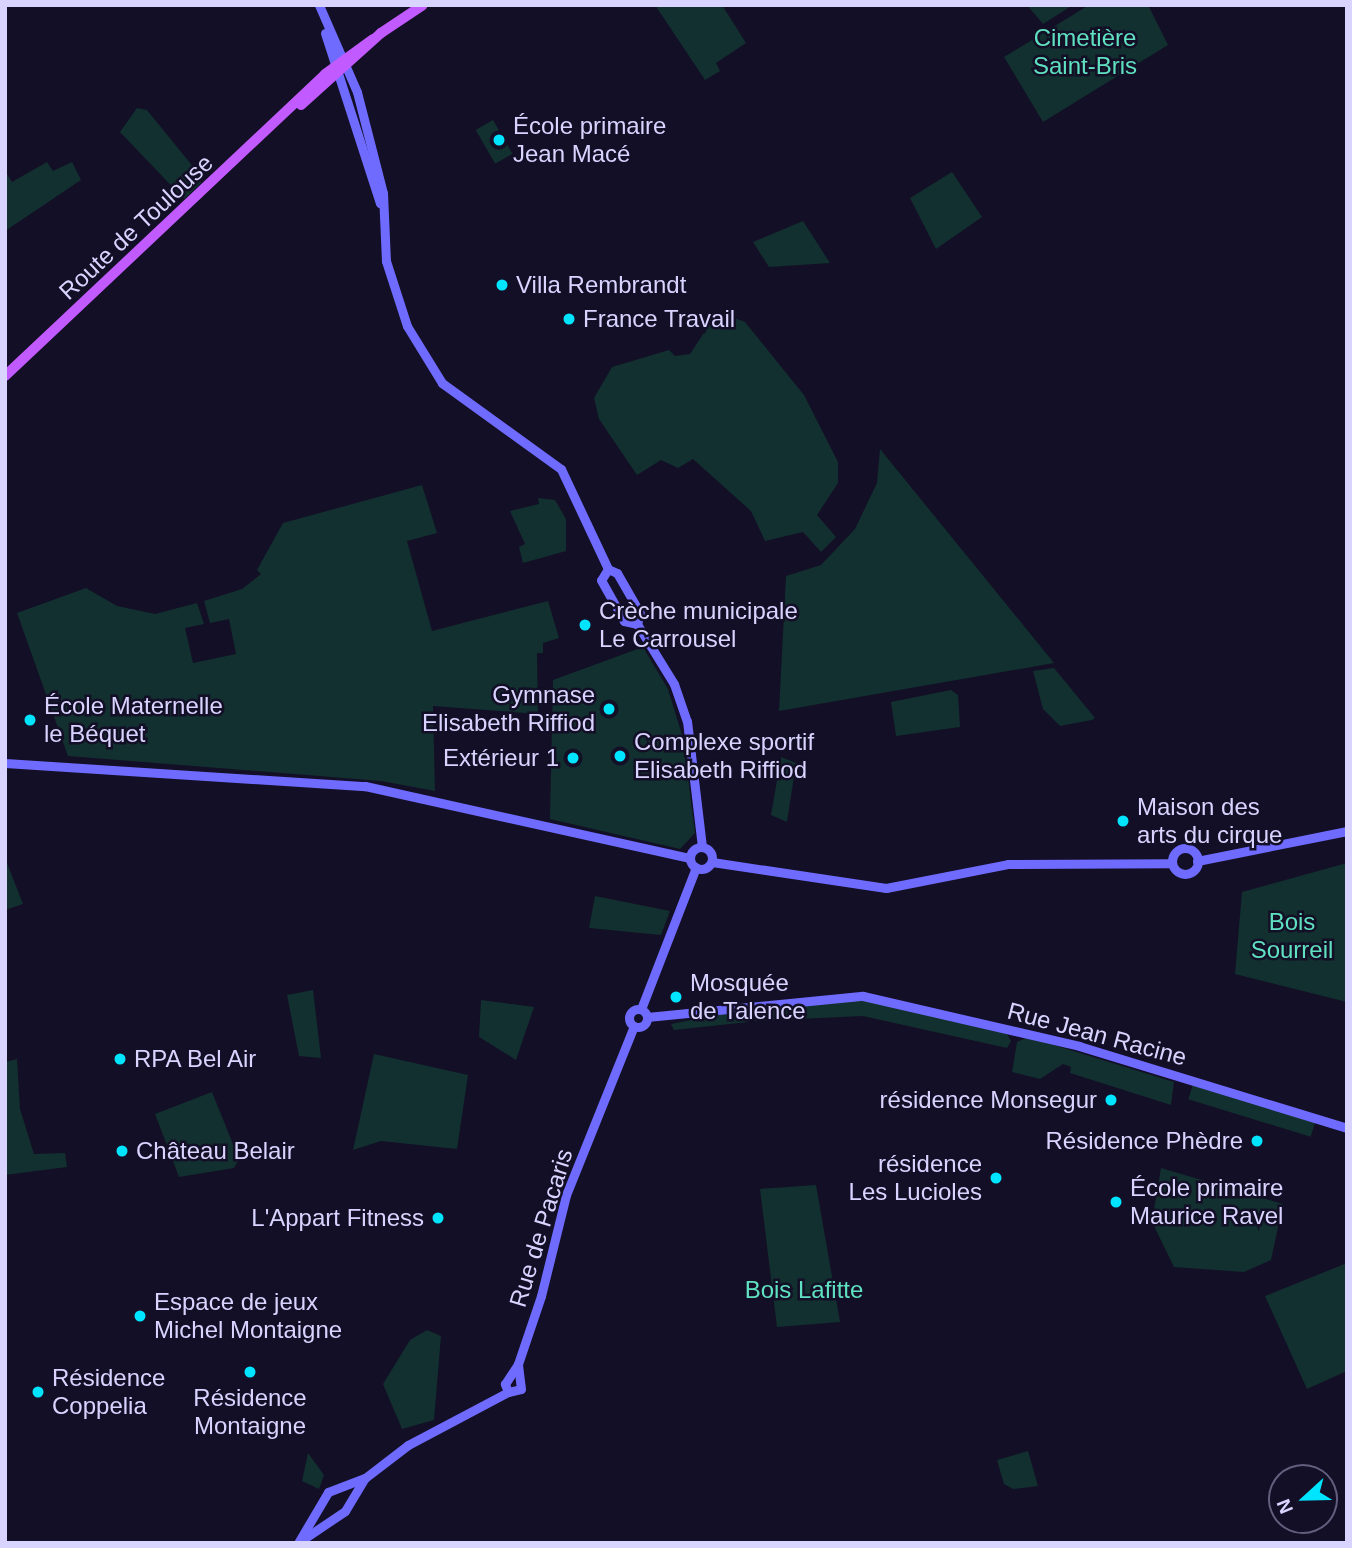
<!DOCTYPE html>
<html>
<head>
<meta charset="utf-8">
<style>
  body { margin:0 }
  #map { position:relative; width:1352px; height:1548px; overflow:hidden; background:#130f26; font-family:Helvetica,sans-serif }
  div>[style] { position:absolute }
  [style*='--x'] { left:calc(var(--x)*1px); top:calc(var(--y)*1px); width:calc(var(--w)*1px); rotate:calc(var(--a)*1deg) }
  .green>* { inset:0; background:#12302f; transform-origin:0 0 }
  .secondary>* { height:9px; margin:-4.5px; padding:0 4.5px; transform-origin:4.5px; border-radius:4.5px; background:#6f6bff }
  .secondary>.ring { margin:-4.5px; padding:0; box-sizing:content-box; background:none; border:9px solid #6f6bff; border-radius:50% }
  .primary>* { height:10px; margin:-5px; padding:0 5px; transform-origin:5px; border-radius:5px; background:#c25bff }
  .dots>* { width:19px; height:19px; translate:-50% -50%; box-sizing:border-box; border:4px solid #130f26; border-radius:50% }
  span { translate:-50% -50%; white-space:nowrap; text-align:center; line-height:1.15; -webkit-text-stroke:5px #130f26; paint-order:stroke }
  .park-label { font-size:24px; color:#5fe0c0 }
  .poi-label { font-size:24px; color:#d9d4ff }
  .left { translate:0 -50%; text-align:left }
  .right { translate:-100% -50%; text-align:right }
  .street-label { font-size:24px; color:#d9d4ff }
  .frame { position:absolute; inset:0; border:7px solid #d9d4ff; pointer-events:none }
  .north { position:absolute; left:1268px; top:1464px; width:70px; height:70px; box-sizing:border-box; background:#130f26; border:2px solid #625e7d; border-radius:50%; rotate:248deg; font-size:19px; font-weight:700; line-height:28px; text-align:center; color:#d9d4ff }
  .north::after { content:''; display:block; margin:auto; width:24px; height:32px; background:#00e5ff; clip-path:polygon(50% 0,100% 100%,50% 72%,0 100%) }
</style>
</head>
<body>
<div id="map">
  <div class="green">
    <i style="clip-path:polygon(655px 5px,722px 5px,746px 43px,716px 63px,720px 71px,705px 80px)"></i>
    <i style="clip-path:polygon(1027px 5px,1073px 5px,1043px 24px)"></i>
    <i style="clip-path:polygon(1089px 5px,1148px 5px,1168px 45px,1043px 122px,1004px 57px)"></i>
    <i style="clip-path:polygon(137px 108px,147px 110px,199px 174px,201px 183px,184px 199px,120px 132px)"></i>
    <i style="left:493px;top:120px;width:39px;height:20px;rotate:60deg"></i>
    <i style="clip-path:polygon(47px 162px,53px 171px,72px 162px,81px 180px,5px 231px,5px 171px,12px 182px)"></i>
    <i style="clip-path:polygon(952px 172px,982px 217px,936px 249px,910px 198px)"></i>
    <i style="clip-path:polygon(803px 221px,830px 263px,769px 267px,753px 242px)"></i>
    <i style="clip-path:polygon(729px 316px,745px 322px,804px 395px,838px 462px,838px 483px,817px 515px,836px 537px,821px 552px,803px 532px,765px 541px,751px 511px,693px 459px,678px 468px,661px 460px,637px 475px,599px 419px,594px 398px,612px 367px,669px 350px,675px 356px,690px 354px,713px 319px)"></i>
    <i style="clip-path:polygon(880px 449px,1054px 663px,779px 711px,786px 576px,821px 565px,855px 529px,877px 483px)"></i>
    <i style="clip-path:polygon(422px 485px,437px 533px,407px 541px,432px 631px,548px 601px,559px 638px,543px 643px,543px 653px,537px 653px,538px 714px,433px 706px,435px 791px,381px 781px,68px 756px,17px 613px,86px 588px,117px 606px,155px 614px,197px 603px,204px 624px,185px 628px,193px 663px,236px 654px,229px 619px,210px 623px,204px 601px,242px 589px,261px 574px,257px 570px,283px 523px)"></i>
    <i style="clip-path:polygon(538px 498px,555px 500px,566px 519px,566px 551px,523px 563px,519px 547px,525px 544px,510px 511px,539px 504px)"></i>
    <i style="clip-path:polygon(643px 647px,668px 689px,683px 738px,695px 833px,680px 849px,550px 819px,553px 680px)"></i>
    <i style="clip-path:polygon(1054px 668px,1095px 718px,1092px 720px,1060px 726px,1043px 709px,1033px 671px)"></i>
    <i style="clip-path:polygon(951px 690px,958px 695px,960px 727px,896px 736px,891px 702px)"></i>
    <i style="clip-path:polygon(781px 757px,796px 763px,787px 822px,771px 815px)"></i>
    <i style="clip-path:polygon(5px 858px,23px 904px,5px 910px)"></i>
    <i style="clip-path:polygon(1347px 863px,1347px 1002px,1235px 974px,1242px 892px)"></i>
    <i style="clip-path:polygon(595px 896px,670px 911px,661px 935px,589px 928px)"></i>
    <i style="clip-path:polygon(313px 990px,321px 1058px,299px 1056px,287px 995px)"></i>
    <i style="clip-path:polygon(481px 1000px,534px 1007px,516px 1060px,479px 1037px)"></i>
    <i style="clip-path:polygon(863px 1000px,1007px 1034px,1011px 1041px,1007px 1048px,863px 1016px,755px 1021px,754px 1009px)"></i>
    <i style="clip-path:polygon(747px 1009px,748px 1022px,674px 1030px,671px 1024px)"></i>
    <i style="clip-path:polygon(1028px 1037px,1174px 1082px,1171px 1105px,1070px 1073px,1071px 1067px,1063px 1064px,1040px 1079px,1012px 1072px,1017px 1042px)"></i>
    <i style="clip-path:polygon(374px 1054px,468px 1075px,457px 1149px,381px 1141px,353px 1150px)"></i>
    <i style="clip-path:polygon(17px 1059px,20px 1109px,34px 1154px,65px 1153px,67px 1167px,5px 1175px,5px 1062px)"></i>
    <i style="left:1193px;top:1084px;width:128px;height:16px;rotate:17deg"></i>
    <i style="clip-path:polygon(212px 1092px,239px 1159px,234px 1168px,179px 1177px,155px 1114px)"></i>
    <i style="clip-path:polygon(1161px 1168px,1283px 1204px,1271px 1260px,1244px 1272px,1174px 1267px,1152px 1222px)"></i>
    <i style="clip-path:polygon(816px 1185px,840px 1322px,777px 1327px,760px 1189px)"></i>
    <i style="clip-path:polygon(1347px 1263px,1347px 1371px,1307px 1389px,1265px 1296px)"></i>
    <i style="clip-path:polygon(427px 1330px,441px 1336px,434px 1420px,402px 1429px,383px 1384px,410px 1340px)"></i>
    <i style="clip-path:polygon(1028px 1451px,1038px 1486px,1013px 1489px,1004px 1484px,997px 1460px)"></i>
    <i style="clip-path:polygon(308px 1453px,324px 1475px,319px 1489px,302px 1481px)"></i>
  </div>
  <div class="secondary">
    <i style="--x:319;--y:5;--w:95;--a:66.4"></i>
    <i style="--x:357;--y:92;--w:104;--a:75.6"></i>
    <i style="--x:383;--y:193;--w:68;--a:87.5"></i>
    <i style="--x:386;--y:261;--w:68;--a:72.1"></i>
    <i style="--x:407;--y:326;--w:67;--a:58.4"></i>
    <i style="--x:442;--y:383;--w:147;--a:35.9"></i>
    <i style="--x:561;--y:469;--w:110;--a:64.8"></i>
    <i style="--x:325;--y:33;--w:179;--a:72.1"></i>
    <i style="--x:608;--y:569;--w:13;--a:122"></i>
    <i style="--x:601;--y:580;--w:47;--a:60.7"></i>
    <i style="--x:624;--y:621;--w:13;--a:13"></i>
    <i style="--x:608;--y:569;--w:10;--a:24"></i>
    <i style="--x:617;--y:573;--w:46;--a:60.1"></i>
    <i style="--x:640;--y:613;--w:11;--a:105"></i>
    <i style="--x:637;--y:624;--w:70;--a:58.3"></i>
    <i style="--x:674;--y:684;--w:39;--a:71"></i>
    <i style="--x:687;--y:721;--w:127;--a:83.2"></i>
    <i style="--x:5;--y:763;--w:361;--a:3.7"></i>
    <i style="--x:365;--y:786;--w:333;--a:12.5"></i>
    <i class="ring" style="left:690px;top:847px;width:13px;height:13px"></i>
    <i class="ring" style="left:1172px;top:848px;width:17px;height:17px"></i>
    <i style="--x:1197;--y:861;--w:153;--a:-11.3"></i>
    <i style="--x:712;--y:862;--w:176;--a:8.5"></i>
    <i style="--x:886;--y:888;--w:124;--a:-11.1"></i>
    <i style="--x:1008;--y:864;--w:164;--a:-0.3"></i>
    <i class="ring" style="left:629px;top:1009px;width:9px;height:9px"></i>
    <i style="--x:641;--y:1009;--w:152;--a:-68.8"></i>
    <i style="--x:647;--y:1017;--w:217;--a:-5.6"></i>
    <i style="--x:863;--y:996;--w:222;--a:13"></i>
    <i style="--x:1079;--y:1046;--w:280;--a:17"></i>
    <i style="--x:508;--y:1392;--w:9;--a:-111"></i>
    <i style="--x:505;--y:1384;--w:24;--a:-57"></i>
    <i style="--x:518;--y:1364;--w:72;--a:-71.3"></i>
    <i style="--x:541;--y:1296;--w:104;--a:-76.1"></i>
    <i style="--x:566;--y:1195;--w:182;--a:-68.1"></i>
    <i style="--x:508;--y:1392;--w:13;--a:-13"></i>
    <i style="--x:521;--y:1389;--w:25;--a:-97"></i>
    <i style="--x:305;--y:1538;--w:48;--a:-34"></i>
    <i style="--x:345;--y:1511;--w:37;--a:-59"></i>
    <i style="--x:298;--y:1543;--w:59;--a:-59.5"></i>
    <i style="--x:328;--y:1492;--w:40;--a:-21"></i>
    <i style="--x:365;--y:1478;--w:54;--a:-37.5"></i>
    <i style="--x:408;--y:1445;--w:113;--a:-27.9"></i>
  </div>
  <div class="primary">
    <i style="--x:301;--y:105;--w:108;--a:-42"></i>
    <i style="--x:381;--y:33;--w:50;--a:-33.7"></i>
    <i style="--x:5;--y:376;--w:440;--a:-43.3"></i>
    <i style="--x:325;--y:74;--w:59;--a:-36.1"></i>
  </div>
  <div class="dots">
    <i style="left:499px;top:140px;background:#00e5ff"></i>
    <i style="left:502px;top:285px;background:#00e5ff"></i>
    <i style="left:569px;top:319px;background:#00e5ff"></i>
    <i style="left:585px;top:625px;background:#00e5ff"></i>
    <i style="left:609px;top:709px;background:#00e5ff"></i>
    <i style="left:30px;top:720px;background:#00e5ff"></i>
    <i style="left:620px;top:756px;background:#00e5ff"></i>
    <i style="left:573px;top:758px;background:#00e5ff"></i>
    <i style="left:1123px;top:821px;background:#00e5ff"></i>
    <i style="left:676px;top:997px;background:#00e5ff"></i>
    <i style="left:120px;top:1059px;background:#00e5ff"></i>
    <i style="left:1111px;top:1100px;background:#00e5ff"></i>
    <i style="left:1257px;top:1141px;background:#00e5ff"></i>
    <i style="left:122px;top:1151px;background:#00e5ff"></i>
    <i style="left:996px;top:1178px;background:#00e5ff"></i>
    <i style="left:1116px;top:1202px;background:#00e5ff"></i>
    <i style="left:438px;top:1218px;background:#00e5ff"></i>
    <i style="left:140px;top:1316px;background:#00e5ff"></i>
    <i style="left:250px;top:1372px;background:#00e5ff"></i>
    <i style="left:38px;top:1392px;background:#00e5ff"></i>
  </div>
  <div class="park-label">
    <span style="left:1085px;top:52px">Cimetière<br>Saint-Bris</span>
    <span style="left:1292px;top:936px">Bois<br>Sourreil</span>
    <span style="left:804px;top:1290px">Bois Lafitte</span>
  </div>
  <div class="poi-label">
    <span class="left" style="left:513px;top:140px">École primaire<br>Jean Macé</span>
    <span class="left" style="left:516px;top:285px">Villa Rembrandt</span>
    <span class="left" style="left:583px;top:319px">France Travail</span>
    <span class="left" style="left:599px;top:625px">Crèche municipale<br>Le Carrousel</span>
    <span class="right" style="left:595px;top:709px">Gymnase<br>Elisabeth Riffiod</span>
    <span class="left" style="left:44px;top:720px">École Maternelle<br>le Béquet</span>
    <span class="left" style="left:634px;top:756px">Complexe sportif<br>Elisabeth Riffiod</span>
    <span class="right" style="left:559px;top:758px">Extérieur 1</span>
    <span class="left" style="left:1137px;top:821px">Maison des<br>arts du cirque</span>
    <span class="left" style="left:690px;top:997px">Mosquée<br>de Talence</span>
    <span class="left" style="left:134px;top:1059px">RPA Bel Air</span>
    <span class="right" style="left:1097px;top:1100px">résidence Monsegur</span>
    <span class="right" style="left:1243px;top:1141px">Résidence Phèdre</span>
    <span class="left" style="left:136px;top:1151px">Château Belair</span>
    <span class="right" style="left:982px;top:1178px">résidence<br>Les Lucioles</span>
    <span class="left" style="left:1130px;top:1202px">École primaire<br>Maurice Ravel</span>
    <span class="right" style="left:424px;top:1218px">L'Appart Fitness</span>
    <span class="left" style="left:154px;top:1316px">Espace de jeux<br>Michel Montaigne</span>
    <span class="left" style="left:52px;top:1392px">Résidence<br>Coppelia</span>
    <span style="left:250px;top:1412px">Résidence<br>Montaigne</span>
  </div>
  <div class="street-label">
    <span style="left:136px;top:227px;rotate:-43deg">Route de Toulouse</span>
    <span style="left:1097px;top:1034px;rotate:15deg">Rue Jean Racine</span>
    <span style="left:541px;top:1228px;rotate:-73deg">Rue de Pacaris</span>
  </div>
  <div class="frame"></div>
  <div class="north">N</div>
</div>
</body>
</html>
